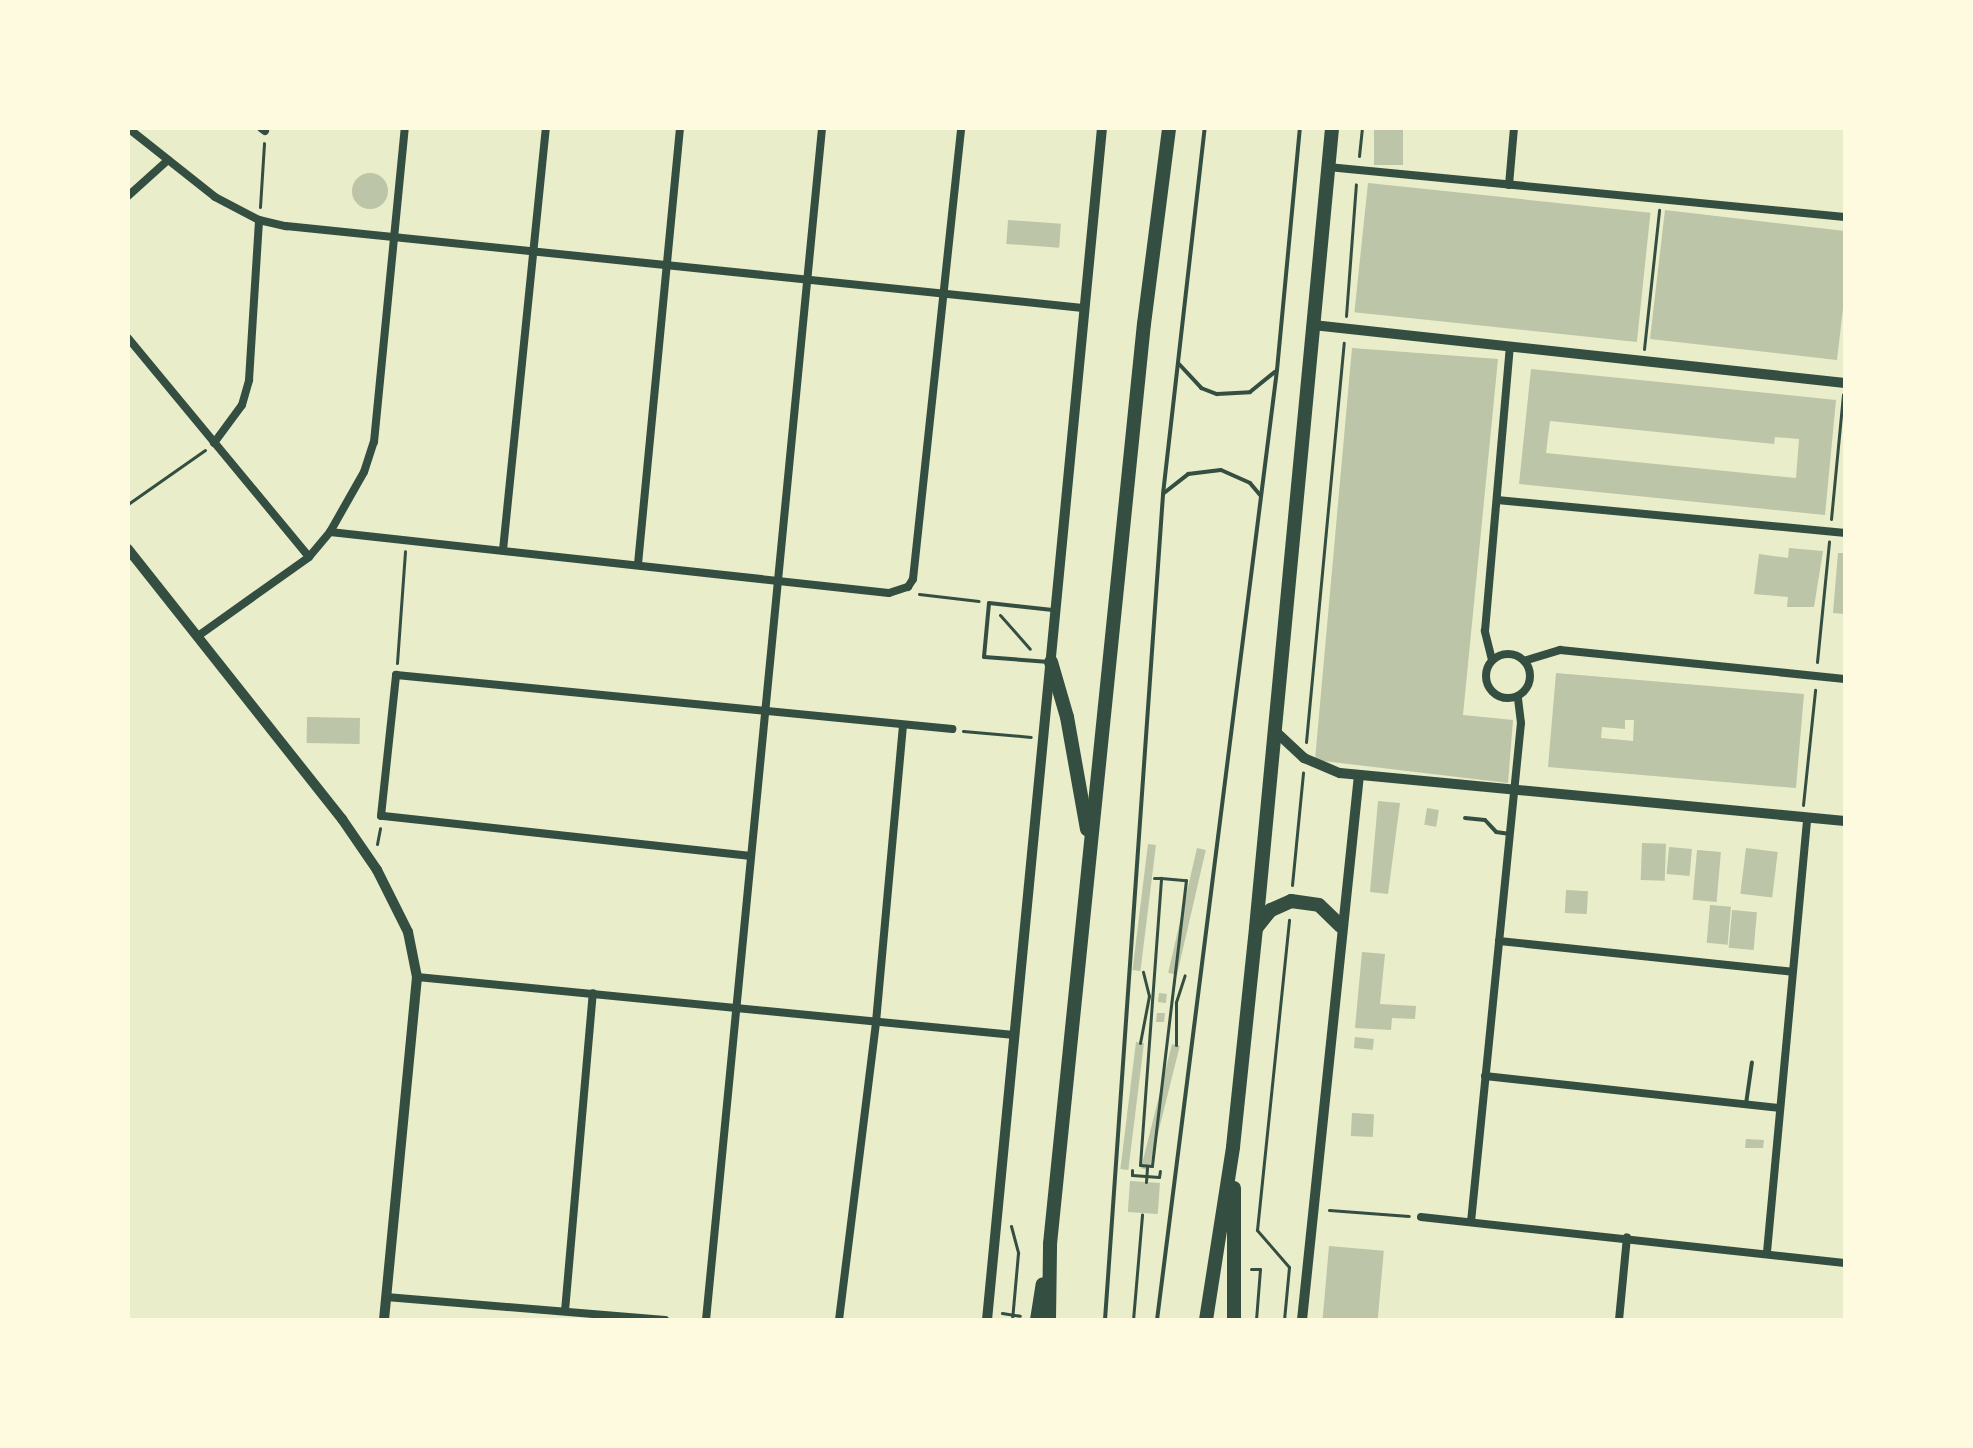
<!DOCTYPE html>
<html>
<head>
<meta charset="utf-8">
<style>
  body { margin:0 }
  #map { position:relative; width:1973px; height:1448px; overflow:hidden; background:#e9edc9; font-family:Signika,sans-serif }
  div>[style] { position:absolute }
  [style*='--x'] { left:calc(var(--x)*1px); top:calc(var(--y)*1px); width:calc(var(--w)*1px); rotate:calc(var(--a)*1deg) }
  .building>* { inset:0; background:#bcc5a7; transform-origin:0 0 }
  .round { border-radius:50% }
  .path>* { height:3px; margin:-1.5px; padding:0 1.5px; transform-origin:1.5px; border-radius:1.5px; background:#344e41 }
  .service>* { height:4px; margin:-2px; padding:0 2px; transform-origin:2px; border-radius:2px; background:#344e41 }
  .minor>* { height:8px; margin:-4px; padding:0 4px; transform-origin:4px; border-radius:4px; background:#344e41 }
  .minor>.ring { margin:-4px; padding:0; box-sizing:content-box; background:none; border:8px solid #344e41; border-radius:50% }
  .tertiary>* { height:10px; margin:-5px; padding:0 5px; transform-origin:5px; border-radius:5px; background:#344e41 }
  .trunk>* { height:14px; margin:-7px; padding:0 7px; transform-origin:7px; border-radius:7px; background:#344e41 }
  span { translate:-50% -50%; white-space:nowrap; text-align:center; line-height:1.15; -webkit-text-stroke:6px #fefae0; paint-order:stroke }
  .frame { position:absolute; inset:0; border:130px solid #fefae0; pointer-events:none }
</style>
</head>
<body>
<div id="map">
  <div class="building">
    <i style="left:1374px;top:128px;width:29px;height:37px"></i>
    <i class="round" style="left:352px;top:173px;width:36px;height:36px"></i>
    <i style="left:1368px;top:183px;width:284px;height:130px;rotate:6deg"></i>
    <i style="clip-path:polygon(1665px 210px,1845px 231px,1845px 292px,1837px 360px,1650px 339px)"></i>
    <i style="left:1008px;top:220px;width:53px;height:24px;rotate:4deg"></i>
    <i style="clip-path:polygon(1352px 348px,1498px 359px,1463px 715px,1513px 720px,1508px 783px,1315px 760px)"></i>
    <i style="clip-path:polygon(evenodd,1531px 369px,1836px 400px,1825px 515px,1519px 484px,1531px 369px,1550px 421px,1774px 444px,1775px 437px,1799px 439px,1796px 478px,1546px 453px,1550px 421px)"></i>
    <i style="clip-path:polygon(1789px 548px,1823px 551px,1814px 607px,1787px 607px,1788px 597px,1754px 594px,1759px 554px,1788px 558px)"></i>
    <i style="clip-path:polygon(1838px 553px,1845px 553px,1845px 614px,1833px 613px)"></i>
    <i style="clip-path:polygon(evenodd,1556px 673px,1804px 694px,1796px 788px,1548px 767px,1556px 673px,1625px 720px,1634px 720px,1633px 741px,1601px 738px,1602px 727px,1625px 729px,1625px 720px)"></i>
    <i style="left:307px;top:717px;width:53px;height:26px;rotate:1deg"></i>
    <i style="clip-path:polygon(1378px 801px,1400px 803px,1388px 894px,1370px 892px)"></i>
    <i style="left:1427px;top:808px;width:12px;height:17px;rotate:9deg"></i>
    <i style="left:1642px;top:843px;width:24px;height:37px;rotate:2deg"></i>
    <i style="left:1148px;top:844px;width:8px;height:127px;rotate:7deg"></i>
    <i style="left:1669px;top:847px;width:23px;height:27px;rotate:5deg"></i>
    <i style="left:1197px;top:848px;width:9px;height:128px;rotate:13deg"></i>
    <i style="left:1746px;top:848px;width:32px;height:46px;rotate:7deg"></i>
    <i style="left:1697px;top:850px;width:24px;height:50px;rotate:5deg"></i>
    <i style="left:1566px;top:890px;width:22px;height:23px;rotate:3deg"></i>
    <i style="left:1710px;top:905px;width:21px;height:38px;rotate:5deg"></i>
    <i style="left:1732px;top:910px;width:25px;height:38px;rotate:5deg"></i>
    <i style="clip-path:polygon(1362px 952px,1385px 954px,1380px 1004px,1416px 1006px,1415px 1019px,1392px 1018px,1391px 1030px,1355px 1028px)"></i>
    <i style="left:1159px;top:993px;width:8px;height:9px;rotate:7deg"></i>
    <i style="clip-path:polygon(1157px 1013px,1165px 1013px,1164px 1022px,1156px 1022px)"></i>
    <i style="left:1355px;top:1037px;width:19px;height:11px;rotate:6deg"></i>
    <i style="left:1136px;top:1042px;width:8px;height:128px;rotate:7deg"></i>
    <i style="left:1172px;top:1044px;width:8px;height:128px;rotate:14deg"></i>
    <i style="left:1352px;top:1113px;width:22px;height:23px;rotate:3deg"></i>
    <i style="clip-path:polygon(1746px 1139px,1764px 1140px,1763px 1148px,1745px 1148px)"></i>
    <i style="left:1130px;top:1181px;width:30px;height:31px;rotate:4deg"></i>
    <i style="left:1329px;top:1246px;width:55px;height:74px;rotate:5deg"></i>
  </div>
  <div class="path">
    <i style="--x:1359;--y:156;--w:28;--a:-84"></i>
    <i style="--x:260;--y:207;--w:64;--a:-86.4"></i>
    <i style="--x:1346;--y:316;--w:132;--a:-85.7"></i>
    <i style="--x:1644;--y:349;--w:140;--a:-83.8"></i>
    <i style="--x:128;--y:504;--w:94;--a:-35"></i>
    <i style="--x:1831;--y:519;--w:125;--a:-84.5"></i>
    <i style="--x:919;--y:594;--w:60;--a:6.7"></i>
    <i style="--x:1000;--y:615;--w:45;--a:48.6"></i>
    <i style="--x:1817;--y:662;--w:121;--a:-84.3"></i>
    <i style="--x:397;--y:663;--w:112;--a:-85.9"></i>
    <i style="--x:963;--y:731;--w:68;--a:5"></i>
    <i style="--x:1306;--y:742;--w:401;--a:-84.6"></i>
    <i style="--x:1803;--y:805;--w:116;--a:-84"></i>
    <i style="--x:377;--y:844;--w:16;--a:-79"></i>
    <i style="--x:1154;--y:878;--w:7;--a:0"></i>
    <i style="--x:1161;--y:878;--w:25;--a:5"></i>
    <i style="--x:1186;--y:880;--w:288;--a:96.8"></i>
    <i style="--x:1152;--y:1166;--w:12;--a:-175"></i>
    <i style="--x:1140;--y:1165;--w:288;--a:-85.8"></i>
    <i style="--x:1292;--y:885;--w:113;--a:-84.4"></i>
    <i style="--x:1140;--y:1043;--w:48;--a:-79.2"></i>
    <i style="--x:1149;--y:996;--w:25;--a:-104"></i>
    <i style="--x:1176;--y:1045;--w:43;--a:-90"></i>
    <i style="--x:1176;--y:1002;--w:28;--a:-72"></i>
    <i style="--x:1132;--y:1170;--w:5;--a:90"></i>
    <i style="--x:1132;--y:1175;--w:27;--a:4"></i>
    <i style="--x:1159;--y:1177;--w:6;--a:-81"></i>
    <i style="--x:1146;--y:1182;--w:16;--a:-86"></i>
    <i style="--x:1329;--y:1210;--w:80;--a:4.3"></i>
    <i style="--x:1011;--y:1226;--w:28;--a:75"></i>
    <i style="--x:1018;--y:1253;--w:67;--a:95.1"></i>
    <i style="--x:1251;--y:1269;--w:9;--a:0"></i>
    <i style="--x:1260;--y:1269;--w:51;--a:94.5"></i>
    <i style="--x:1002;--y:1313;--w:18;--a:9"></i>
    <i style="--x:1133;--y:1320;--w:106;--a:-85.1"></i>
    <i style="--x:1284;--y:1320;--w:53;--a:-84.6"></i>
    <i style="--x:1289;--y:1267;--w:49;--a:-130.9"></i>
    <i style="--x:1257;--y:1230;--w:312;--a:-84.1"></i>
  </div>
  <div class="service">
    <i style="--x:1179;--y:364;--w:33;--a:47"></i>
    <i style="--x:1201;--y:388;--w:17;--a:21"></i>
    <i style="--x:1217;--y:394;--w:33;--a:-3"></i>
    <i style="--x:1250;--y:392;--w:32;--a:-39"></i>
    <i style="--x:1164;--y:493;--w:31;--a:-38"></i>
    <i style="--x:1188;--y:474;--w:33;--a:-7"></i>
    <i style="--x:1221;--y:470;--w:32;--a:24"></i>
    <i style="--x:1250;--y:483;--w:17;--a:50"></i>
    <i style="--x:1049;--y:662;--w:65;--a:-175.6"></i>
    <i style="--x:984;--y:657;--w:54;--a:-84.7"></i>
    <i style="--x:989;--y:603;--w:64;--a:6.2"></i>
    <i style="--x:1465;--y:818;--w:20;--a:6"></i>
    <i style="--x:1485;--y:820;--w:16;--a:47"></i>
    <i style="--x:1496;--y:832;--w:14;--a:8"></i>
    <i style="--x:1746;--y:1104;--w:42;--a:-81.9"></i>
    <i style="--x:1105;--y:1320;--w:828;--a:-85.98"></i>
    <i style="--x:1163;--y:494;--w:368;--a:-83.5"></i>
    <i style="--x:1157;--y:1320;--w:958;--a:-82.8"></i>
    <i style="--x:1277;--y:370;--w:243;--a:-84.6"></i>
  </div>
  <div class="minor">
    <i style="--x:128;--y:128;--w:111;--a:38.4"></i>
    <i style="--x:215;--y:197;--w:50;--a:27.6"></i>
    <i style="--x:259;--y:220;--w:28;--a:13"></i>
    <i style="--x:286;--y:226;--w:801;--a:5.87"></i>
    <i style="--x:261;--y:128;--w:5;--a:37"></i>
    <i style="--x:1328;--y:167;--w:519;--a:5.52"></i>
    <i style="--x:1509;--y:185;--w:57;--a:-85"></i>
    <i style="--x:128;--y:196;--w:54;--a:-42"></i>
    <i style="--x:128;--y:338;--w:284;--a:50.4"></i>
    <i style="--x:214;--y:443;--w:47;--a:-53.6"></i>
    <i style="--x:242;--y:405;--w:26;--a:-74"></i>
    <i style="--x:249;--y:380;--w:160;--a:-86.4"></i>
    <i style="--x:1497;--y:500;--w:350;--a:5.4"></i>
    <i style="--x:330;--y:532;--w:562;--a:6.23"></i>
    <i style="--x:889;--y:593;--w:20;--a:-18"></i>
    <i style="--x:908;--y:587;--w:9;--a:-58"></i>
    <i style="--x:913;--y:579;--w:454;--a:-83.9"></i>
    <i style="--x:503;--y:550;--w:424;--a:-84.2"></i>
    <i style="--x:638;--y:564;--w:438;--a:-84.5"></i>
    <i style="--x:198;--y:636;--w:136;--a:-35.4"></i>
    <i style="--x:309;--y:557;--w:33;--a:-50"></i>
    <i style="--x:330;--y:532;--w:69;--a:-60.5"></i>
    <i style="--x:364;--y:472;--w:32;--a:-72"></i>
    <i style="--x:374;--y:442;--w:316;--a:-84.4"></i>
    <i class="ring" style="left:1486px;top:654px;width:36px;height:36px"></i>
    <i style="--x:1492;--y:660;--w:30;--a:-104"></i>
    <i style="--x:1485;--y:631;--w:285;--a:-85"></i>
    <i style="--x:1524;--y:661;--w:38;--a:-17"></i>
    <i style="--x:1560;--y:650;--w:286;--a:5.8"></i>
    <i style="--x:751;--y:856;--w:372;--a:-173.8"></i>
    <i style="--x:381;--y:816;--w:142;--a:-83.9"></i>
    <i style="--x:396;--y:675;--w:559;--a:5.55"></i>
    <i style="--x:1499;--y:941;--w:295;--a:6"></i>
    <i style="--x:417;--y:977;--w:600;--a:5.55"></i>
    <i style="--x:1485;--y:1076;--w:295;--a:6.2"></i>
    <i style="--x:1421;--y:1217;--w:426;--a:6.2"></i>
    <i style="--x:1471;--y:1222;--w:501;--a:-84.28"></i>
    <i style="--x:1521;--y:723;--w:26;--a:-97"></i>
    <i style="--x:1767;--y:1252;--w:436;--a:-84.7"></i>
    <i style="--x:386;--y:1297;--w:280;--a:4.7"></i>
    <i style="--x:565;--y:1311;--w:319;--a:-85"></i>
    <i style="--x:706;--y:1320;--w:1198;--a:-84.44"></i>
    <i style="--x:839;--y:1320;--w:300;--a:-82.9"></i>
    <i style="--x:876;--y:1022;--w:297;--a:-84.8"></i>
    <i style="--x:1619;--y:1320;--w:83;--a:-84.5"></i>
  </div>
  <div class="tertiary">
    <i style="--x:1313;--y:325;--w:535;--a:6.22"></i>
    <i style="--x:128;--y:549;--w:345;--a:51.6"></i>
    <i style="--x:342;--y:819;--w:62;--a:55.5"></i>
    <i style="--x:377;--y:870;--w:69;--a:63.4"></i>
    <i style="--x:408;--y:932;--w:46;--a:78.7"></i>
    <i style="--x:417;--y:977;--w:345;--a:95.5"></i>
    <i style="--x:1275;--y:731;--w:40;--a:43"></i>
    <i style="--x:1304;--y:758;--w:39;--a:23"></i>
    <i style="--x:1340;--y:773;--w:507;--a:5.43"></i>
    <i style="--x:987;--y:1320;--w:1198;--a:-84.49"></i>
    <i style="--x:1302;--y:1320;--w:548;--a:-84.03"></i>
  </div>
  <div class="trunk">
    <i style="--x:1051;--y:662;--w:57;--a:73.8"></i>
    <i style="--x:1067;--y:717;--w:114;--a:79.9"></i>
    <i style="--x:1257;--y:927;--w:22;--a:-51"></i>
    <i style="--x:1271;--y:910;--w:22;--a:-24"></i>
    <i style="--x:1291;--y:901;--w:28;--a:8"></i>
    <i style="--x:1319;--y:905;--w:30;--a:44"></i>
    <i style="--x:1037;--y:1320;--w:36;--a:-81"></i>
    <i style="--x:1049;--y:1320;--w:76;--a:-89.2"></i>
    <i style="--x:1050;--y:1244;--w:925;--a:-84.17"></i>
    <i style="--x:1144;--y:324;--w:198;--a:-82.7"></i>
    <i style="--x:1206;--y:1320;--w:175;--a:-81.1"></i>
    <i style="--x:1233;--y:1147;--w:220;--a:-84"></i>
    <i style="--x:1256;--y:928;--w:804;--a:-84.57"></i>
    <i style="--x:1234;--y:1320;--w:132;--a:-90"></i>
  </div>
  <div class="frame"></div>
</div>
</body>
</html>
